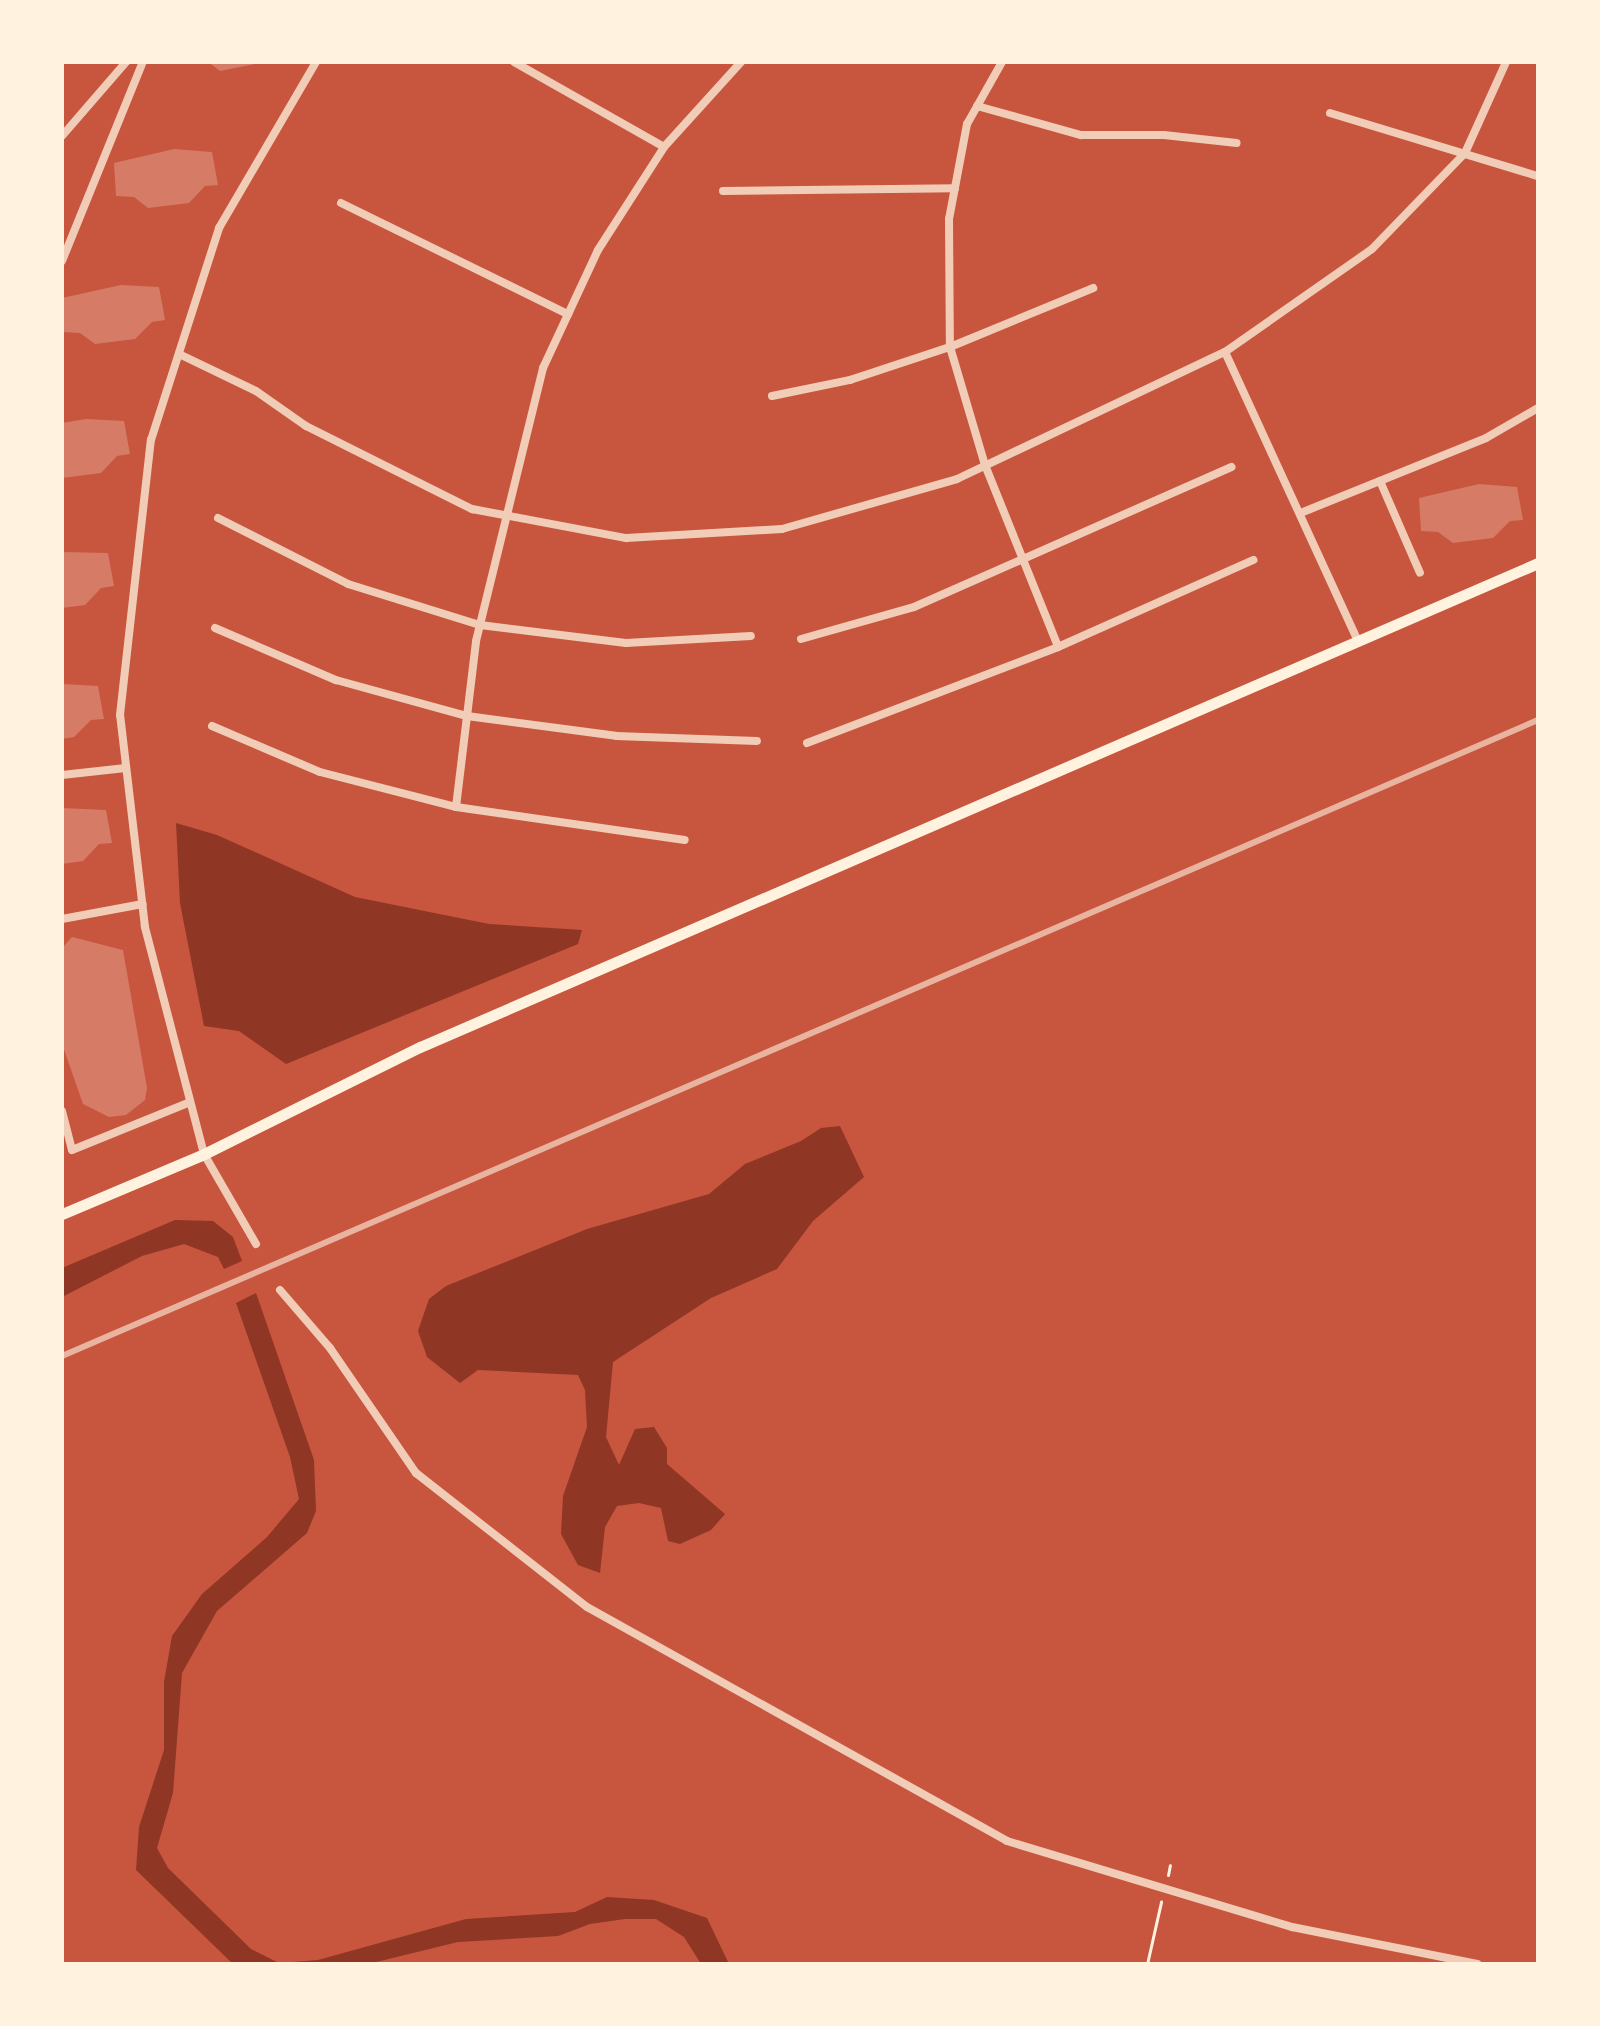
<!DOCTYPE html>
<html>
<head>
<meta charset="utf-8">
<style>
  body { margin:0 }
  #map { position:relative; width:1600px; height:2026px; overflow:hidden; background:#c8553d; font-family:"Varela Round",sans-serif }
  div>[style] { position:absolute }
  [style*='--x'] { left:calc(var(--x)*1px); top:calc(var(--y)*1px); width:calc(var(--w)*1px); rotate:calc(var(--a)*1deg) }
  .water>* { inset:0; background:#8f3625 }
  .building>* { inset:0; background:#d67c66 }
  .path>* { height:3px; margin:-1.5px; padding:0 1.5px; transform-origin:1.5px; border-radius:1.5px; background:#fff3e0 }
  .minor>* { height:8px; margin:-4px; padding:0 4px; transform-origin:4px; border-radius:4px; background:#f1ccb7 }
  .secondary>* { height:11px; margin:-5.5px; padding:0 5.5px; transform-origin:5.5px; border-radius:5.5px; background:#fff3e0 }
  .rail>* { height:6px; margin:-3px; padding:0 3px; transform-origin:3px; border-radius:3px; background:#e9b49f }
  span { translate:-50% -50%; white-space:nowrap; text-align:center; line-height:1.15; -webkit-text-stroke:7px #fff3e0; paint-order:stroke }
  .frame { position:absolute; inset:0; border:64px solid #fff3e0; pointer-events:none }
</style>
</head>
<body>
<div id="map">
  <div class="water">
    <i style="clip-path:polygon(176px 823px,217px 835px,355px 897px,489px 924px,582px 930px,578px 944px,286px 1064px,239px 1031px,204px 1026px,180px 903px)"></i>
    <i style="clip-path:polygon(840px 1126px,864px 1177px,813px 1221px,777px 1269px,711px 1298px,613px 1362px,606px 1437px,619px 1465px,635px 1429px,654px 1427px,667px 1448px,667px 1464px,725px 1514px,711px 1530px,680px 1544px,668px 1541px,661px 1508px,639px 1503px,617px 1506px,605px 1527px,600px 1573px,578px 1565px,561px 1534px,563px 1496px,587px 1427px,585px 1390px,578px 1375px,478px 1370px,460px 1383px,427px 1357px,418px 1331px,429px 1299px,446px 1286px,587px 1229px,709px 1194px,745px 1164px,801px 1141px,821px 1128px)"></i>
    <i style="clip-path:polygon(175px 1220px,213px 1221px,233px 1237px,242px 1261px,224px 1269px,218px 1257px,184px 1244px,142px 1256px,62px 1297px,62px 1268px)"></i>
    <i style="clip-path:polygon(256px 1293px,314px 1460px,316px 1511px,307px 1533px,217px 1611px,182px 1673px,173px 1793px,157px 1848px,168px 1868px,251px 1949px,279px 1963px,318px 1960px,466px 1919px,575px 1912px,607px 1897px,654px 1900px,707px 1918px,729px 1964px,701px 1964px,684px 1937px,656px 1919px,625px 1919px,590px 1924px,558px 1936px,458px 1942px,368px 1964px,233px 1964px,136px 1870px,139px 1827px,164px 1750px,164px 1682px,172px 1636px,202px 1594px,267px 1537px,299px 1499px,290px 1457px,236px 1303px)"></i>
  </div>
  <div class="building">
    <i style="clip-path:polygon(208px 62px,264px 62px,220px 71px)"></i>
    <i style="clip-path:polygon(174px 149px,212px 152px,218px 185px,205px 186px,189px 203px,148px 208px,134px 197px,116px 196px,114px 163px)"></i>
    <i style="clip-path:polygon(121px 285px,159px 287px,165px 320px,152px 322px,135px 339px,95px 344px,80px 333px,63px 332px,62px 298px)"></i>
    <i style="clip-path:polygon(86px 419px,124px 421px,130px 454px,117px 456px,101px 473px,62px 478px,62px 423px)"></i>
    <i style="clip-path:polygon(1479px 484px,1517px 487px,1523px 520px,1510px 521px,1493px 538px,1453px 543px,1438px 532px,1421px 531px,1419px 498px)"></i>
    <i style="clip-path:polygon(62px 552px,108px 553px,114px 586px,101px 588px,85px 605px,62px 608px)"></i>
    <i style="clip-path:polygon(62px 684px,98px 686px,104px 719px,91px 720px,74px 737px,62px 739px)"></i>
    <i style="clip-path:polygon(62px 808px,106px 810px,112px 843px,99px 844px,83px 861px,62px 864px)"></i>
    <i style="clip-path:polygon(72px 937px,123px 950px,147px 1088px,145px 1100px,126px 1115px,109px 1117px,83px 1104px,62px 1044px,62px 948px)"></i>
  </div>
  <div class="path">
    <i style="--x:1168;--y:1875;--w:10;--a:-79"></i>
    <i style="--x:1147;--y:1964;--w:64;--a:-77.3"></i>
  </div>
  <div class="minor">
    <i style="--x:514;--y:62;--w:172;--a:29.5"></i>
    <i style="--x:1002;--y:62;--w:71;--a:119.4"></i>
    <i style="--x:967;--y:124;--w:97;--a:100.7"></i>
    <i style="--x:949;--y:219;--w:128;--a:89.6"></i>
    <i style="--x:950;--y:347;--w:123;--a:73.5"></i>
    <i style="--x:985;--y:465;--w:196;--a:68.1"></i>
    <i style="--x:977;--y:106;--w:108;--a:15.6"></i>
    <i style="--x:1081;--y:135;--w:83;--a:0"></i>
    <i style="--x:1164;--y:135;--w:73;--a:6.3"></i>
    <i style="--x:1330;--y:113;--w:217;--a:16.9"></i>
    <i style="--x:62;--y:136;--w:98;--a:-49.1"></i>
    <i style="--x:723;--y:191;--w:232;--a:-0.7"></i>
    <i style="--x:341;--y:203;--w:253;--a:26.1"></i>
    <i style="--x:62;--y:261;--w:215;--a:-67.9"></i>
    <i style="--x:1225;--y:352;--w:318;--a:65.3"></i>
    <i style="--x:179;--y:354;--w:85;--a:25.7"></i>
    <i style="--x:256;--y:391;--w:61;--a:35"></i>
    <i style="--x:306;--y:426;--w:186;--a:26.6"></i>
    <i style="--x:472;--y:509;--w:157;--a:10.7"></i>
    <i style="--x:626;--y:538;--w:156;--a:-3.3"></i>
    <i style="--x:782;--y:529;--w:182;--a:-15.9"></i>
    <i style="--x:957;--y:479;--w:297;--a:-25.4"></i>
    <i style="--x:1225;--y:352;--w:179;--a:-35"></i>
    <i style="--x:1372;--y:249;--w:134;--a:-45.9"></i>
    <i style="--x:1465;--y:153;--w:100;--a:-65.7"></i>
    <i style="--x:772;--y:396;--w:80;--a:-11.6"></i>
    <i style="--x:850;--y:380;--w:105;--a:-18.3"></i>
    <i style="--x:950;--y:347;--w:155;--a:-22.4"></i>
    <i style="--x:1380;--y:481;--w:100;--a:66.5"></i>
    <i style="--x:1303;--y:512;--w:197;--a:-22"></i>
    <i style="--x:1486;--y:438;--w:60;--a:-30"></i>
    <i style="--x:218;--y:518;--w:146;--a:26.9"></i>
    <i style="--x:348;--y:584;--w:138;--a:17.3"></i>
    <i style="--x:480;--y:625;--w:147;--a:7"></i>
    <i style="--x:626;--y:643;--w:125;--a:-3.2"></i>
    <i style="--x:215;--y:628;--w:132;--a:23.3"></i>
    <i style="--x:336;--y:680;--w:136;--a:15.4"></i>
    <i style="--x:467;--y:716;--w:150;--a:7.6"></i>
    <i style="--x:616;--y:736;--w:141;--a:2"></i>
    <i style="--x:801;--y:639;--w:117;--a:-15.8"></i>
    <i style="--x:914;--y:607;--w:347;--a:-23.8"></i>
    <i style="--x:212;--y:726;--w:117;--a:23.1"></i>
    <i style="--x:320;--y:772;--w:140;--a:14.4"></i>
    <i style="--x:456;--y:807;--w:231;--a:8.2"></i>
    <i style="--x:807;--y:743;--w:269;--a:-20.9"></i>
    <i style="--x:1058;--y:647;--w:214;--a:-24"></i>
    <i style="--x:62;--y:775;--w:64;--a:-6.2"></i>
    <i style="--x:456;--y:807;--w:167;--a:-83.1"></i>
    <i style="--x:476;--y:641;--w:281;--a:-76.2"></i>
    <i style="--x:543;--y:368;--w:130;--a:-65"></i>
    <i style="--x:598;--y:250;--w:122;--a:-57.3"></i>
    <i style="--x:664;--y:147;--w:115;--a:-47.8"></i>
    <i style="--x:62;--y:919;--w:82;--a:-10.5"></i>
    <i style="--x:62;--y:1111;--w:40;--a:75.6"></i>
    <i style="--x:72;--y:1150;--w:127;--a:-22.1"></i>
    <i style="--x:256;--y:1244;--w:104;--a:-120"></i>
    <i style="--x:204;--y:1154;--w:235;--a:-104.6"></i>
    <i style="--x:145;--y:927;--w:213;--a:-96.7"></i>
    <i style="--x:120;--y:715;--w:277;--a:-83.6"></i>
    <i style="--x:151;--y:440;--w:223;--a:-72.2"></i>
    <i style="--x:219;--y:228;--w:192;--a:-59.7"></i>
    <i style="--x:280;--y:1290;--w:77;--a:49.2"></i>
    <i style="--x:330;--y:1348;--w:152;--a:55.5"></i>
    <i style="--x:416;--y:1473;--w:217;--a:38.1"></i>
    <i style="--x:587;--y:1607;--w:481;--a:29.1"></i>
    <i style="--x:1007;--y:1841;--w:298;--a:16.8"></i>
    <i style="--x:1292;--y:1927;--w:189;--a:11.3"></i>
  </div>
  <div class="secondary">
    <i style="--x:62;--y:1214;--w:154;--a:-22.9"></i>
    <i style="--x:204;--y:1154;--w:241;--a:-26.4"></i>
    <i style="--x:420;--y:1047;--w:1218;--a:-23.41"></i>
  </div>
  <div class="rail">
    <i style="--x:62;--y:1356;--w:1607;--a:-23.31"></i>
  </div>
  <div class="frame"></div>
</div>
</body>
</html>
